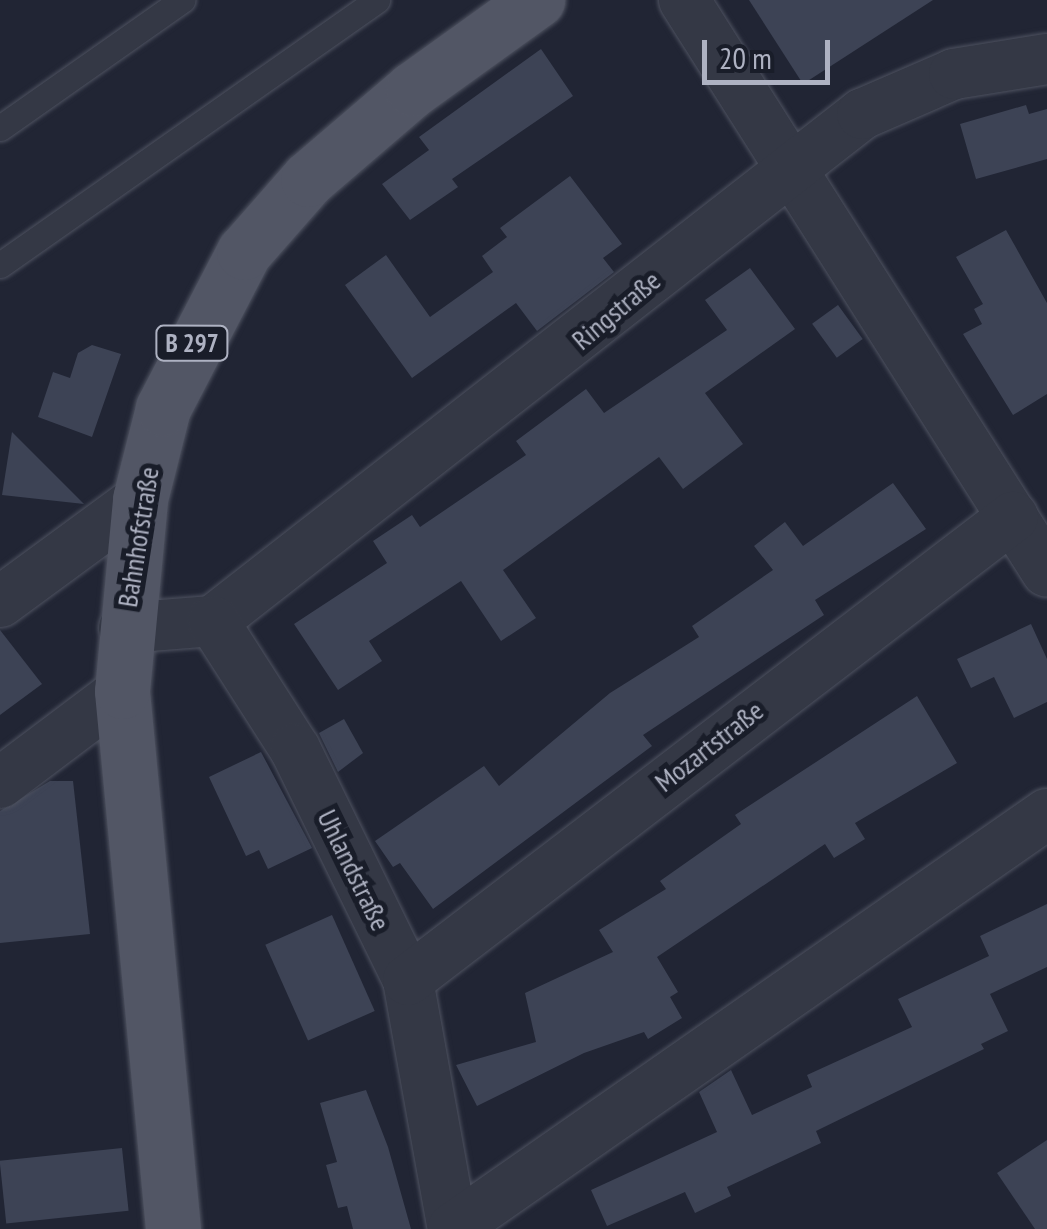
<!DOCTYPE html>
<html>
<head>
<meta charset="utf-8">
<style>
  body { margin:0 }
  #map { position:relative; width:1047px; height:1229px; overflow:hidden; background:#212534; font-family:"PT Sans Narrow",sans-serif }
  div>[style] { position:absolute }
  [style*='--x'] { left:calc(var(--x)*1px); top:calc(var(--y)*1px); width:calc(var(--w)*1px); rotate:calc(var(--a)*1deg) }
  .building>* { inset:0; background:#3d4355; transform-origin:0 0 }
  .roads { filter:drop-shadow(0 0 2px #4e5260) drop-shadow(0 0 2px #4e5260) }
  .service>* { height:25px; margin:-12.5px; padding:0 12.5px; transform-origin:12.5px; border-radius:12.5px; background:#343845 }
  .minor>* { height:50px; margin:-25px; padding:0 25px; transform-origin:25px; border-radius:25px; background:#343845 }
  .primary>* { height:55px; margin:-27.5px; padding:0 27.5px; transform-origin:27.5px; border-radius:27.5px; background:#525665 }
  span { translate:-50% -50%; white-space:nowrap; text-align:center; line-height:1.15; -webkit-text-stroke:10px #191d29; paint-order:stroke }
  .shield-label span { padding:2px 8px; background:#191d29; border:2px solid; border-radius:8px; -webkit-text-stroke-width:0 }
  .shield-label { font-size:25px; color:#aeb2c2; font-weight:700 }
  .street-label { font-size:28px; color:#aeb2c2 }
  .scale { position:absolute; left:702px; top:40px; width:128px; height:45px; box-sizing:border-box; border:5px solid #aeb2c2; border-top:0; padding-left:12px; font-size:30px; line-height:35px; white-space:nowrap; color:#aeb2c2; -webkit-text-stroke:8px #191d29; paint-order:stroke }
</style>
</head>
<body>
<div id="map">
  <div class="building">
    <i style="clip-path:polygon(749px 0,933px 0,803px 84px)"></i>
    <i style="clip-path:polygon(541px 49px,573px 96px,452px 179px,458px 187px,410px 220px,382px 184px,429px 150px,419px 137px)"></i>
    <i style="clip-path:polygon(1026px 105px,1029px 114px,1047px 109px,1047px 159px,976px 179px,960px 124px)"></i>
    <i style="clip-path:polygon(570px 176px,622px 244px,603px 258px,614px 272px,537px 331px,516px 303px,412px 378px,345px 285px,386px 255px,430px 317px,493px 272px,482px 256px,507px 237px,500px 228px)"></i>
    <i style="clip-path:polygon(1006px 230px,1047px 303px,1047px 394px,1013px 415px,963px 334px,982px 324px,974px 309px,983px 304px,956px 257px)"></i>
    <i style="clip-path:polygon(750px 268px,795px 329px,705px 393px,743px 444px,683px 489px,659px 457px,503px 570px,536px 618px,501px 641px,461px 581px,369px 641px,382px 661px,338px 690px,294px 624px,387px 563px,373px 541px,412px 515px,420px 527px,526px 455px,516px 441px,586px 389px,604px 413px,727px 330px,705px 300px)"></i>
    <i style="left:838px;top:305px;width:42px;height:32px;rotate:54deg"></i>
    <i style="clip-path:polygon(92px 345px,121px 354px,92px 437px,38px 417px,53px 372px,70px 378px,78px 353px)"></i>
    <i style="clip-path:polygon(12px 432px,84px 504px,2px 495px)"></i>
    <i style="clip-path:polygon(893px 483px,926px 529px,815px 600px,824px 615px,643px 735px,652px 746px,433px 909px,400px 863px,393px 867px,375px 841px,484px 766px,499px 786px,610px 693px,699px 637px,692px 626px,773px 570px,754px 546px,785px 522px,803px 546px)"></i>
    <i style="clip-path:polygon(1031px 624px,1047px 659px,1047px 702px,1014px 718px,994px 677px,971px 688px,957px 659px)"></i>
    <i style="clip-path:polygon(0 630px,42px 684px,0 715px)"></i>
    <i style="clip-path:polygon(917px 696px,957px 763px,855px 823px,865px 839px,834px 858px,825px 844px,657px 957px,678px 992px,670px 997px,682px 1018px,648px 1039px,644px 1032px,584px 1053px,477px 1106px,456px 1065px,536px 1042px,525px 993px,613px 952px,599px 930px,666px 889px,660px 881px,741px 824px,735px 815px)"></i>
    <i style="clip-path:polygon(344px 719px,363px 753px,338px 772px,319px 733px)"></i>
    <i style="clip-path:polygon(261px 752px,312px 848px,268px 869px,259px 850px,246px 856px,209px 777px)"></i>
    <i style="clip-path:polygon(50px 781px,73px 781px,90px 934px,0 943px,0 811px)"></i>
    <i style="clip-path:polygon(1047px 904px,1047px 967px,990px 994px,1008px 1031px,981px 1044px,984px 1049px,816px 1131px,821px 1143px,727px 1187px,731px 1196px,695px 1213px,685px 1192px,607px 1226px,591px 1190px,717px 1132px,699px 1092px,731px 1070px,752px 1115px,812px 1087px,807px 1075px,912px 1027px,898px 999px,989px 956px,980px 936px)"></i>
    <i style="left:332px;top:915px;width:105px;height:73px;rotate:66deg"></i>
    <i style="clip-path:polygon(366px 1090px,388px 1147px,411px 1229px,353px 1229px,347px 1206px,338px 1208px,326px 1165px,337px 1162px,320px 1103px)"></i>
    <i style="clip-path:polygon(1047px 1140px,1047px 1229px,1035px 1229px,997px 1173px)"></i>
    <i style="left:122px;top:1148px;width:63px;height:123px;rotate:84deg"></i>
  </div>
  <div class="roads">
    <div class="service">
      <i style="--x:0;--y:128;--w:223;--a:-35.1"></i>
      <i style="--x:0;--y:265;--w:461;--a:-35.1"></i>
    </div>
    <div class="minor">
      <i style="--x:684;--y:0;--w:677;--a:57.6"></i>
      <i style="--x:0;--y:602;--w:174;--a:-36.3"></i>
      <i style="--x:213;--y:621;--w:824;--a:-38"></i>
      <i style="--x:862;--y:114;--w:100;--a:-23.5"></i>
      <i style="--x:954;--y:74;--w:94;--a:-9.2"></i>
      <i style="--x:124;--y:628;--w:89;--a:-4.5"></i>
      <i style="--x:213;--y:621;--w:152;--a:57.4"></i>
      <i style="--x:295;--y:749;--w:257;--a:63.9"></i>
      <i style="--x:408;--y:980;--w:253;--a:79.8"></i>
      <i style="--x:0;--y:783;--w:153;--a:-37"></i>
      <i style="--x:408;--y:980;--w:762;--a:-37.43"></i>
      <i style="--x:453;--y:1228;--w:724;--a:-34.88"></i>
    </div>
    <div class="primary">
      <i style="--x:173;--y:1229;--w:540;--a:-95.42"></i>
      <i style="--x:122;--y:691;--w:193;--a:-84.6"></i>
      <i style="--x:140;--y:499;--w:94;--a:-75.8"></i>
      <i style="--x:163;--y:408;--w:176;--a:-62.6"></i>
      <i style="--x:244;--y:252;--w:97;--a:-48.8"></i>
      <i style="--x:308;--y:179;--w:138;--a:-40.6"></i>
      <i style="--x:413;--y:89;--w:153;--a:-35.7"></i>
    </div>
  </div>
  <div class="shield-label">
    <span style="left:192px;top:343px">B 297</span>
  </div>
  <div class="street-label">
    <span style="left:616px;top:310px;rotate:-40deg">Ringstraße</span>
    <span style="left:138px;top:537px;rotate:-81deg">Bahnhofstraße</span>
    <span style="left:709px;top:746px;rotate:-38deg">Mozartstraße</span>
    <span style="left:354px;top:870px;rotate:64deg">Uhlandstraße</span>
  </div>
  <div class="scale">20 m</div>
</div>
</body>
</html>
